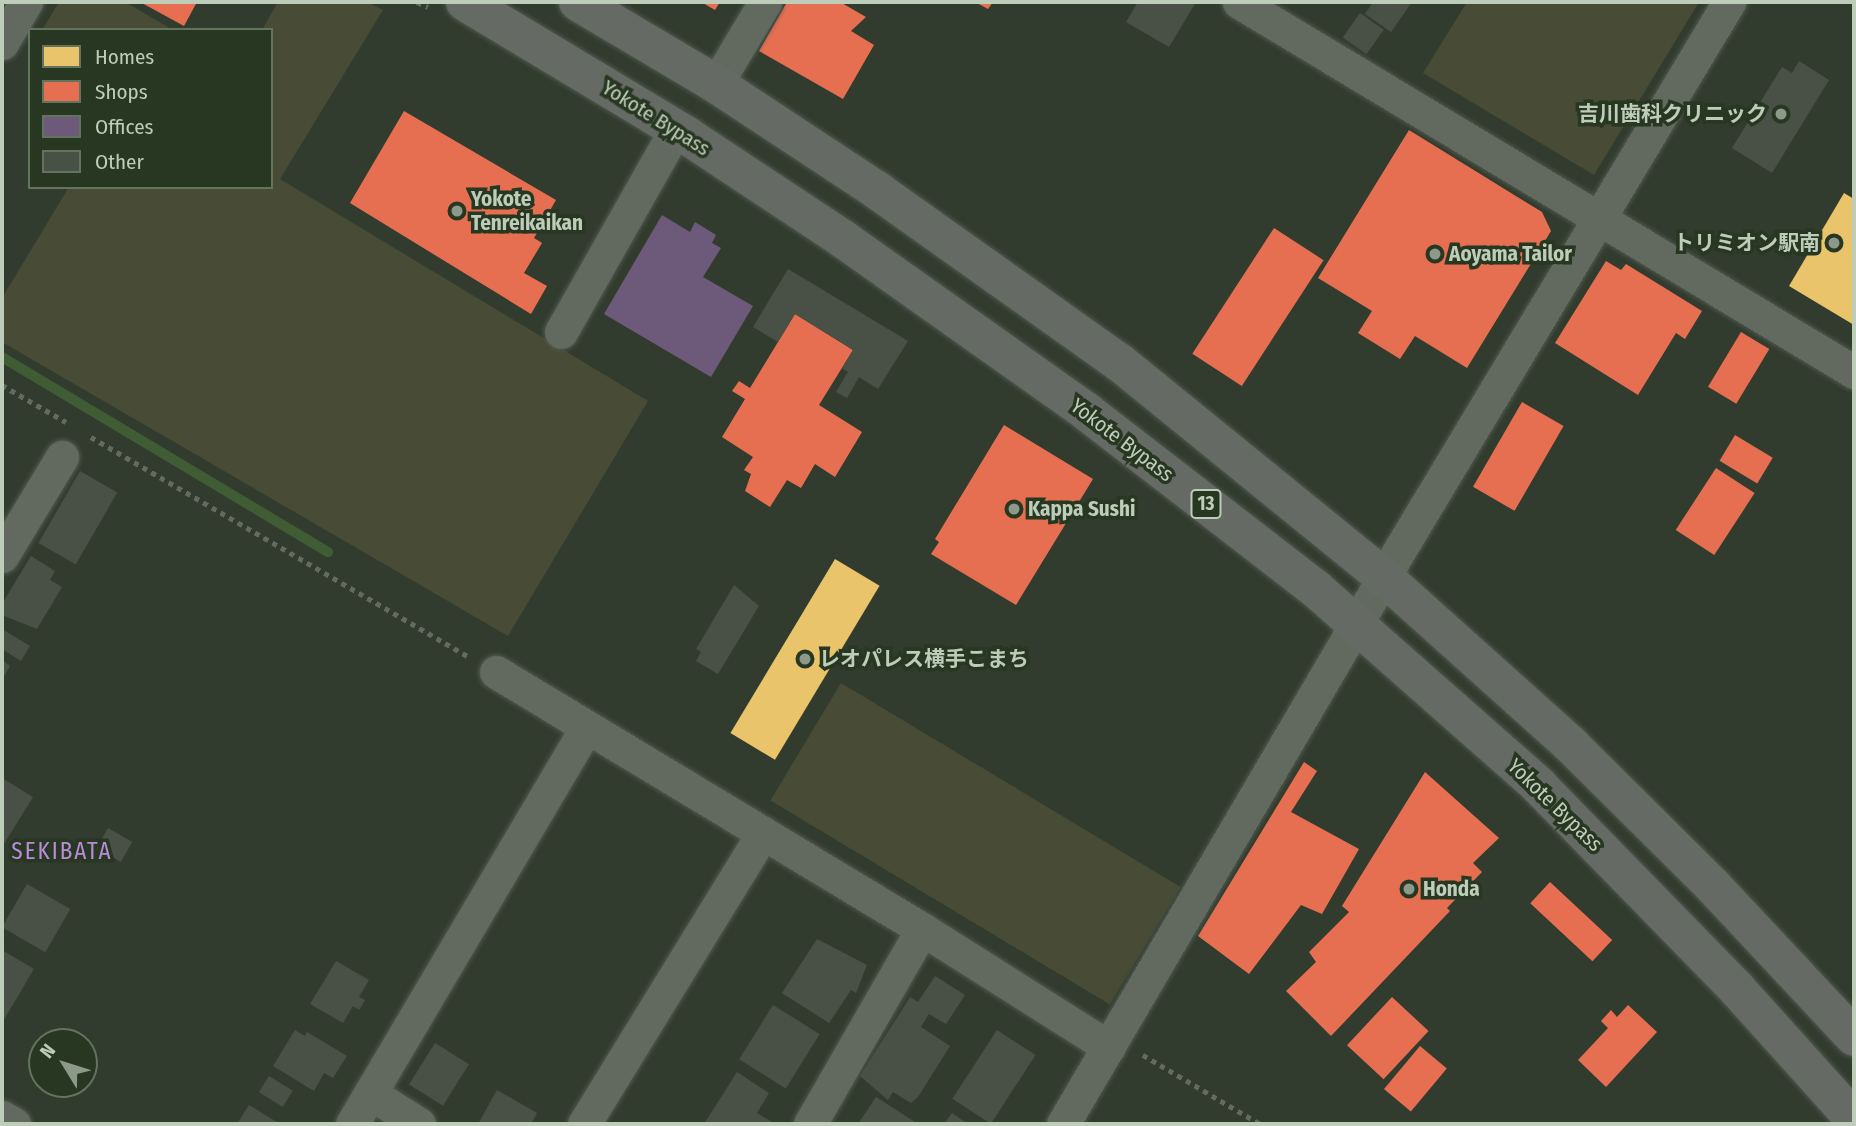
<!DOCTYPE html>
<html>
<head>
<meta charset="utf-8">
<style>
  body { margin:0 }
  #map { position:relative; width:1856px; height:1126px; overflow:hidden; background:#323c2e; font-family:"Fira Sans Condensed","Noto Sans JP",sans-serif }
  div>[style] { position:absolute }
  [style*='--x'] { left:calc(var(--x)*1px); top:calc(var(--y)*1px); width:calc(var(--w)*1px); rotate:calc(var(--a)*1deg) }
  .green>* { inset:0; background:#484b35; transform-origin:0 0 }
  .homes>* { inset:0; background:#e9c46a; transform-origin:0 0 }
  .shops>* { inset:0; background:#e76f51; transform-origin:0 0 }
  .offices>* { inset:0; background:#6d597a }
  .stream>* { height:10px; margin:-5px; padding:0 5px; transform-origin:5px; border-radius:5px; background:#405c35 }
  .building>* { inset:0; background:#495146; transform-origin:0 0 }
  .path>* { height:4.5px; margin-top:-2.25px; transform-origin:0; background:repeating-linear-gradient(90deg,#636a60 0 5px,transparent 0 10px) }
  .roads { filter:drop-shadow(0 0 2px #4f574d) drop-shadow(0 0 2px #4f574d) }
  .street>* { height:33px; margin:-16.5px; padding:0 16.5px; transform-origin:16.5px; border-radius:16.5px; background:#626a5f }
  .highway>* { height:38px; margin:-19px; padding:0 19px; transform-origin:19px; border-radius:19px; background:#656a64 }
  .dots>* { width:19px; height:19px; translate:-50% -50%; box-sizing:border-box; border:4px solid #273721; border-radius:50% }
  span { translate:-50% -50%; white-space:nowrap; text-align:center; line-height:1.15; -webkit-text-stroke:7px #273721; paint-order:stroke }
  .shield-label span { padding:2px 5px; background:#273721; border:2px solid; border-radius:5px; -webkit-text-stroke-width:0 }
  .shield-label { font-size:19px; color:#beccba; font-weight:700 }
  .poi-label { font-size:21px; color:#beccba; font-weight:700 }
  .right { translate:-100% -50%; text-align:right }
  .left { translate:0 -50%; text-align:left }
  .street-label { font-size:21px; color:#beccba }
  .neighbourhood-label { font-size:23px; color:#b98cdb; letter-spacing:2px }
  .frame { position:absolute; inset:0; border:4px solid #beccba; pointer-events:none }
  .legend { position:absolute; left:28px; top:28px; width:245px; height:161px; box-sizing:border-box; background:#273721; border:2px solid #63735e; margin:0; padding:9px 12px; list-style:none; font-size:21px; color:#beccba }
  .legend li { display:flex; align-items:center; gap:14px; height:35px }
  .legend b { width:35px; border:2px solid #63735e }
  .north { position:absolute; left:28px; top:1028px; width:70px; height:70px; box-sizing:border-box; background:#273721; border:2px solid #63735e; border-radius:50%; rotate:308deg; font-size:19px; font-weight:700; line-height:28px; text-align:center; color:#beccba }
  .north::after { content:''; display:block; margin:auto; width:24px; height:32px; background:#8d9a89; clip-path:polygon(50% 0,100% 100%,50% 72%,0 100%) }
</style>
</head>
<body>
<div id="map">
  <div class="green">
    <i style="clip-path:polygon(59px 2px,125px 2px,173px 30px,42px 30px)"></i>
    <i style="clip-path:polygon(278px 2px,367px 2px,383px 10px,280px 179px,648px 401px,508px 636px,2px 342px,2px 298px,69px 187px,271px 187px,271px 30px,262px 30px)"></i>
    <i style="clip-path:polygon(1467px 2px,1699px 2px,1594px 175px,1423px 73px)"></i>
    <i style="left:841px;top:683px;width:396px;height:137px;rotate:31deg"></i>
  </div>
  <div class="homes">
    <i style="clip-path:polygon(1844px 193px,1854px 199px,1854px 325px,1789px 286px)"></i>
    <i style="left:835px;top:559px;width:52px;height:203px;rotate:31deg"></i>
  </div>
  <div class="shops">
    <i style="clip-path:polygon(140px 2px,197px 2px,184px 26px)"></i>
    <i style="clip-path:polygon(701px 2px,720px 2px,715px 10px)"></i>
    <i style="clip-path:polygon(787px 2px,840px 2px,866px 17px,851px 31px,874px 45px,843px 99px,759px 51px)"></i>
    <i style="clip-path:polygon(975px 2px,993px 2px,988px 9px)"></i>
    <i style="clip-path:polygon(404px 111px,556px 200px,534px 238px,542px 243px,524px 273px,547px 286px,531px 314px,350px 203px)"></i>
    <i style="clip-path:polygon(1409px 130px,1542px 212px,1551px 231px,1467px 368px,1415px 336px,1400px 359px,1358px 333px,1372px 311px,1318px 278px)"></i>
    <i style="left:1274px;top:228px;width:59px;height:150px;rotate:33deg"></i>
    <i style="clip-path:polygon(1606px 261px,1621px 270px,1626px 264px,1702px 311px,1685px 339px,1676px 333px,1638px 395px,1555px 343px)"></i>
    <i style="clip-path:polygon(795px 314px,853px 350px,819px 405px,862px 432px,835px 477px,815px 464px,801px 488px,787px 480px,770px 507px,745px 491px,751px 474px,744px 470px,753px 457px,722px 437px,745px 399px,732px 391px,739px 381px,750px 388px)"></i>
    <i style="left:1741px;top:332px;width:33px;height:64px;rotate:31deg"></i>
    <i style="left:1522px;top:402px;width:48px;height:98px;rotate:30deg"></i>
    <i style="clip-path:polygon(1004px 425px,1093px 479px,1016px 605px,931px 554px,939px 542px,935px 539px)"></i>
    <i style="left:1735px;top:435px;width:44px;height:30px;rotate:31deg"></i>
    <i style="left:1716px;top:468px;width:46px;height:74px;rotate:33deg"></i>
    <i style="clip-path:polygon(1304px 762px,1317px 771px,1291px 812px,1359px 849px,1322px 914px,1301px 905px,1249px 974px,1198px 936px)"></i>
    <i style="clip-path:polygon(1425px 772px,1499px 838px,1473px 863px,1482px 872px,1447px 908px,1450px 911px,1331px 1036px,1286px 991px,1316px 962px,1309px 952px,1349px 912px,1342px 906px)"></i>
    <i style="left:1550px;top:882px;width:85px;height:29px;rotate:43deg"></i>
    <i style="left:1392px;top:997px;width:50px;height:66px;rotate:43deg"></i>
    <i style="clip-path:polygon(1628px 1005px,1657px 1032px,1606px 1087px,1578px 1060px,1608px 1028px,1601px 1021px,1611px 1010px,1617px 1017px)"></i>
    <i style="left:1420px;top:1046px;width:35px;height:56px;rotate:40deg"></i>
  </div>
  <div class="offices">
    <i style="clip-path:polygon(662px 215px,690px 232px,695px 222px,716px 235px,712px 243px,721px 248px,703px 277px,753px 306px,711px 377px,604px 314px)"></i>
  </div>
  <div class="stream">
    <i style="--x:2;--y:357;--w:380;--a:30.9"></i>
  </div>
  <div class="building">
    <i style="clip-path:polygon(1138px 2px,1196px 2px,1169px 47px,1126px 22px)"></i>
    <i style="clip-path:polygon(1373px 2px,1412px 2px,1391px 32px,1365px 14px)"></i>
    <i style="left:1360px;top:13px;width:29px;height:30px;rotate:35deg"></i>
    <i style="clip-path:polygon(1799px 61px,1829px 80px,1772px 173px,1732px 148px,1782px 67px,1792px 73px)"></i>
    <i style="clip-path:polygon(788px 269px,908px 341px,878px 389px,859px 377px,847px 398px,836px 392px,848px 372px,842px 368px,853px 350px,795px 314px,778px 342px,753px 327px)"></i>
    <i style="left:80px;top:471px;width:43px;height:83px;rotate:30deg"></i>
    <i style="clip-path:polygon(31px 556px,55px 571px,50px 580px,62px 587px,37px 629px,2px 615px,2px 604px)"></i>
    <i style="clip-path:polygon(734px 585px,759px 606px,718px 674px,696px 661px,701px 652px,696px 649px)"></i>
    <i style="clip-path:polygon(2px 629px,30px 646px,21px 661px,2px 649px)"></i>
    <i style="clip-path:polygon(2px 660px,10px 666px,2px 680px)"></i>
    <i style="clip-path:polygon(2px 778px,33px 797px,2px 847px)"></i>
    <i style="left:108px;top:828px;width:28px;height:23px;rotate:30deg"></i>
    <i style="left:27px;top:884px;width:50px;height:50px;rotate:30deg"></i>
    <i style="clip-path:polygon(817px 939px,867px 965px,856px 993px,851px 990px,829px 1023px,782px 993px)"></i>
    <i style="clip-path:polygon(2px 950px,34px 969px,2px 1023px)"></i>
    <i style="clip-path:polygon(336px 961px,369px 980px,359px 997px,365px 1000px,359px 1010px,353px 1006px,343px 1023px,310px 1004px)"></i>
    <i style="clip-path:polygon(935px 976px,965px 995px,946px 1024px,929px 1014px,921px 1027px,950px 1046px,918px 1097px,911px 1103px,893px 1092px,888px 1100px,860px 1076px,910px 997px,918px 1002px)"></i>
    <i style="left:773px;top:1005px;width:55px;height:64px;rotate:32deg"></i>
    <i style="clip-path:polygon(295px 1030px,305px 1036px,307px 1032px,347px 1056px,333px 1078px,324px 1073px,314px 1091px,273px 1066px)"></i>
    <i style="left:997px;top:1030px;width:46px;height:82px;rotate:33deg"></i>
    <i style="left:435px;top:1043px;width:40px;height:49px;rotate:32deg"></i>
    <i style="clip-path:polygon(737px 1072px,769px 1093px,757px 1113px,775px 1124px,704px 1124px)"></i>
    <i style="left:269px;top:1076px;width:28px;height:19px;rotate:32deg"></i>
    <i style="clip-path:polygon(497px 1090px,537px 1113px,531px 1124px,478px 1124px)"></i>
    <i style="clip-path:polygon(876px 1097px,918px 1124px,858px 1124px)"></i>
    <i style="clip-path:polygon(249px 1105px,280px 1124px,237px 1124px)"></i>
    <i style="clip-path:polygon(952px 1113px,968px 1124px,944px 1124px)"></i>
  </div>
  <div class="path">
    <i style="--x:417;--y:2;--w:12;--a:24"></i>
    <i style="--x:2;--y:385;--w:74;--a:30"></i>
    <i style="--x:91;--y:437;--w:436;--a:30.2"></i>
    <i style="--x:1143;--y:1055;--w:136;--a:30.5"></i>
  </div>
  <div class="roads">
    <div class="street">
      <i style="--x:1239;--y:2;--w:718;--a:31.03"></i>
      <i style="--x:2;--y:43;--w:48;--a:-59.7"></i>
      <i style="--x:716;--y:84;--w:96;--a:-59.1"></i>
      <i style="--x:561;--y:332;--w:233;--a:-60.5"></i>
      <i style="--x:2;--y:556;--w:116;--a:-58.8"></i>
      <i style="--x:496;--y:672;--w:498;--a:31.1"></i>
      <i style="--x:370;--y:1093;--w:58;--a:32.3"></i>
      <i style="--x:2;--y:1117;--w:14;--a:30"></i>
      <i style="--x:352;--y:1124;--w:461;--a:-59.4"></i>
      <i style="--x:584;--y:1124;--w:342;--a:-58.4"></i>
      <i style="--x:810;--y:1124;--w:225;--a:-60.1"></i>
      <i style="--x:922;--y:929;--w:221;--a:32.3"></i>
      <i style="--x:1063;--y:1124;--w:664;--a:-59.61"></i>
      <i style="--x:1399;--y:551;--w:641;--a:-58.99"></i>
    </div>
    <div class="highway">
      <i style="--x:465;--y:2;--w:258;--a:31"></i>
      <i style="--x:686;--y:135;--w:188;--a:33.5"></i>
      <i style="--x:843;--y:239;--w:299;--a:35.3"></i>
      <i style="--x:1087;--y:412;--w:289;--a:37.7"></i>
      <i style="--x:1316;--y:589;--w:296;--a:41.4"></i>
      <i style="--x:1538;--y:785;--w:285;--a:45.7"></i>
      <i style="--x:1737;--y:989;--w:175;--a:48"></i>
      <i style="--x:578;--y:2;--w:161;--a:30.7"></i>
      <i style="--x:716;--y:84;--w:194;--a:33.4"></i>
      <i style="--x:878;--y:191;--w:296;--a:35.4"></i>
      <i style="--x:1119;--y:362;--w:343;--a:39.1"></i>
      <i style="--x:1385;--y:578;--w:250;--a:41.9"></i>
      <i style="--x:1571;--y:745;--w:199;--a:44.8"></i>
      <i style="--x:1712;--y:885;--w:208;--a:46.9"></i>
    </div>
  </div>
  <div class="dots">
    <i style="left:1781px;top:114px;background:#8d9a89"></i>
    <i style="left:457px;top:211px;background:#8d9a89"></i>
    <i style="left:1834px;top:243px;background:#8d9a89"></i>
    <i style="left:1435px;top:254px;background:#8d9a89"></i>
    <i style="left:1014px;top:509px;background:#8d9a89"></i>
    <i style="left:805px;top:659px;background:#8d9a89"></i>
    <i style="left:1409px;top:889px;background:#8d9a89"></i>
  </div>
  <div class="shield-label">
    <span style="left:1206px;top:504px">13</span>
  </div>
  <div class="poi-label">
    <span class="right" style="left:1767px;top:114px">吉川歯科クリニック</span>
    <span class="left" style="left:471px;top:211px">Yokote<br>Tenreikaikan</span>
    <span class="right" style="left:1820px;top:243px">トリミオン駅南</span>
    <span class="left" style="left:1449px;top:254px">Aoyama Tailor</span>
    <span class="left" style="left:1028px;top:509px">Kappa Sushi</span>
    <span class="left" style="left:819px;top:659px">レオパレス横手こまち</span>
    <span class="left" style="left:1423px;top:889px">Honda</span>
  </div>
  <div class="street-label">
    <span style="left:656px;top:118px;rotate:32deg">Yokote Bypass</span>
    <span style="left:1122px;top:440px;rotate:37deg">Yokote Bypass</span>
    <span style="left:1555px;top:805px;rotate:44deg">Yokote Bypass</span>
  </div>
  <div class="neighbourhood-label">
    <span style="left:62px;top:851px">SEKIBATA</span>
  </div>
  <div class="frame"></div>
  <ul class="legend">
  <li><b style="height:19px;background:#e9c46a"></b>Homes</li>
  <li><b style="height:19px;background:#e76f51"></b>Shops</li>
  <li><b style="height:19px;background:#6d597a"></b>Offices</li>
  <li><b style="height:19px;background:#495146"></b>Other</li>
  </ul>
  <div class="north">N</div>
</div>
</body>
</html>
